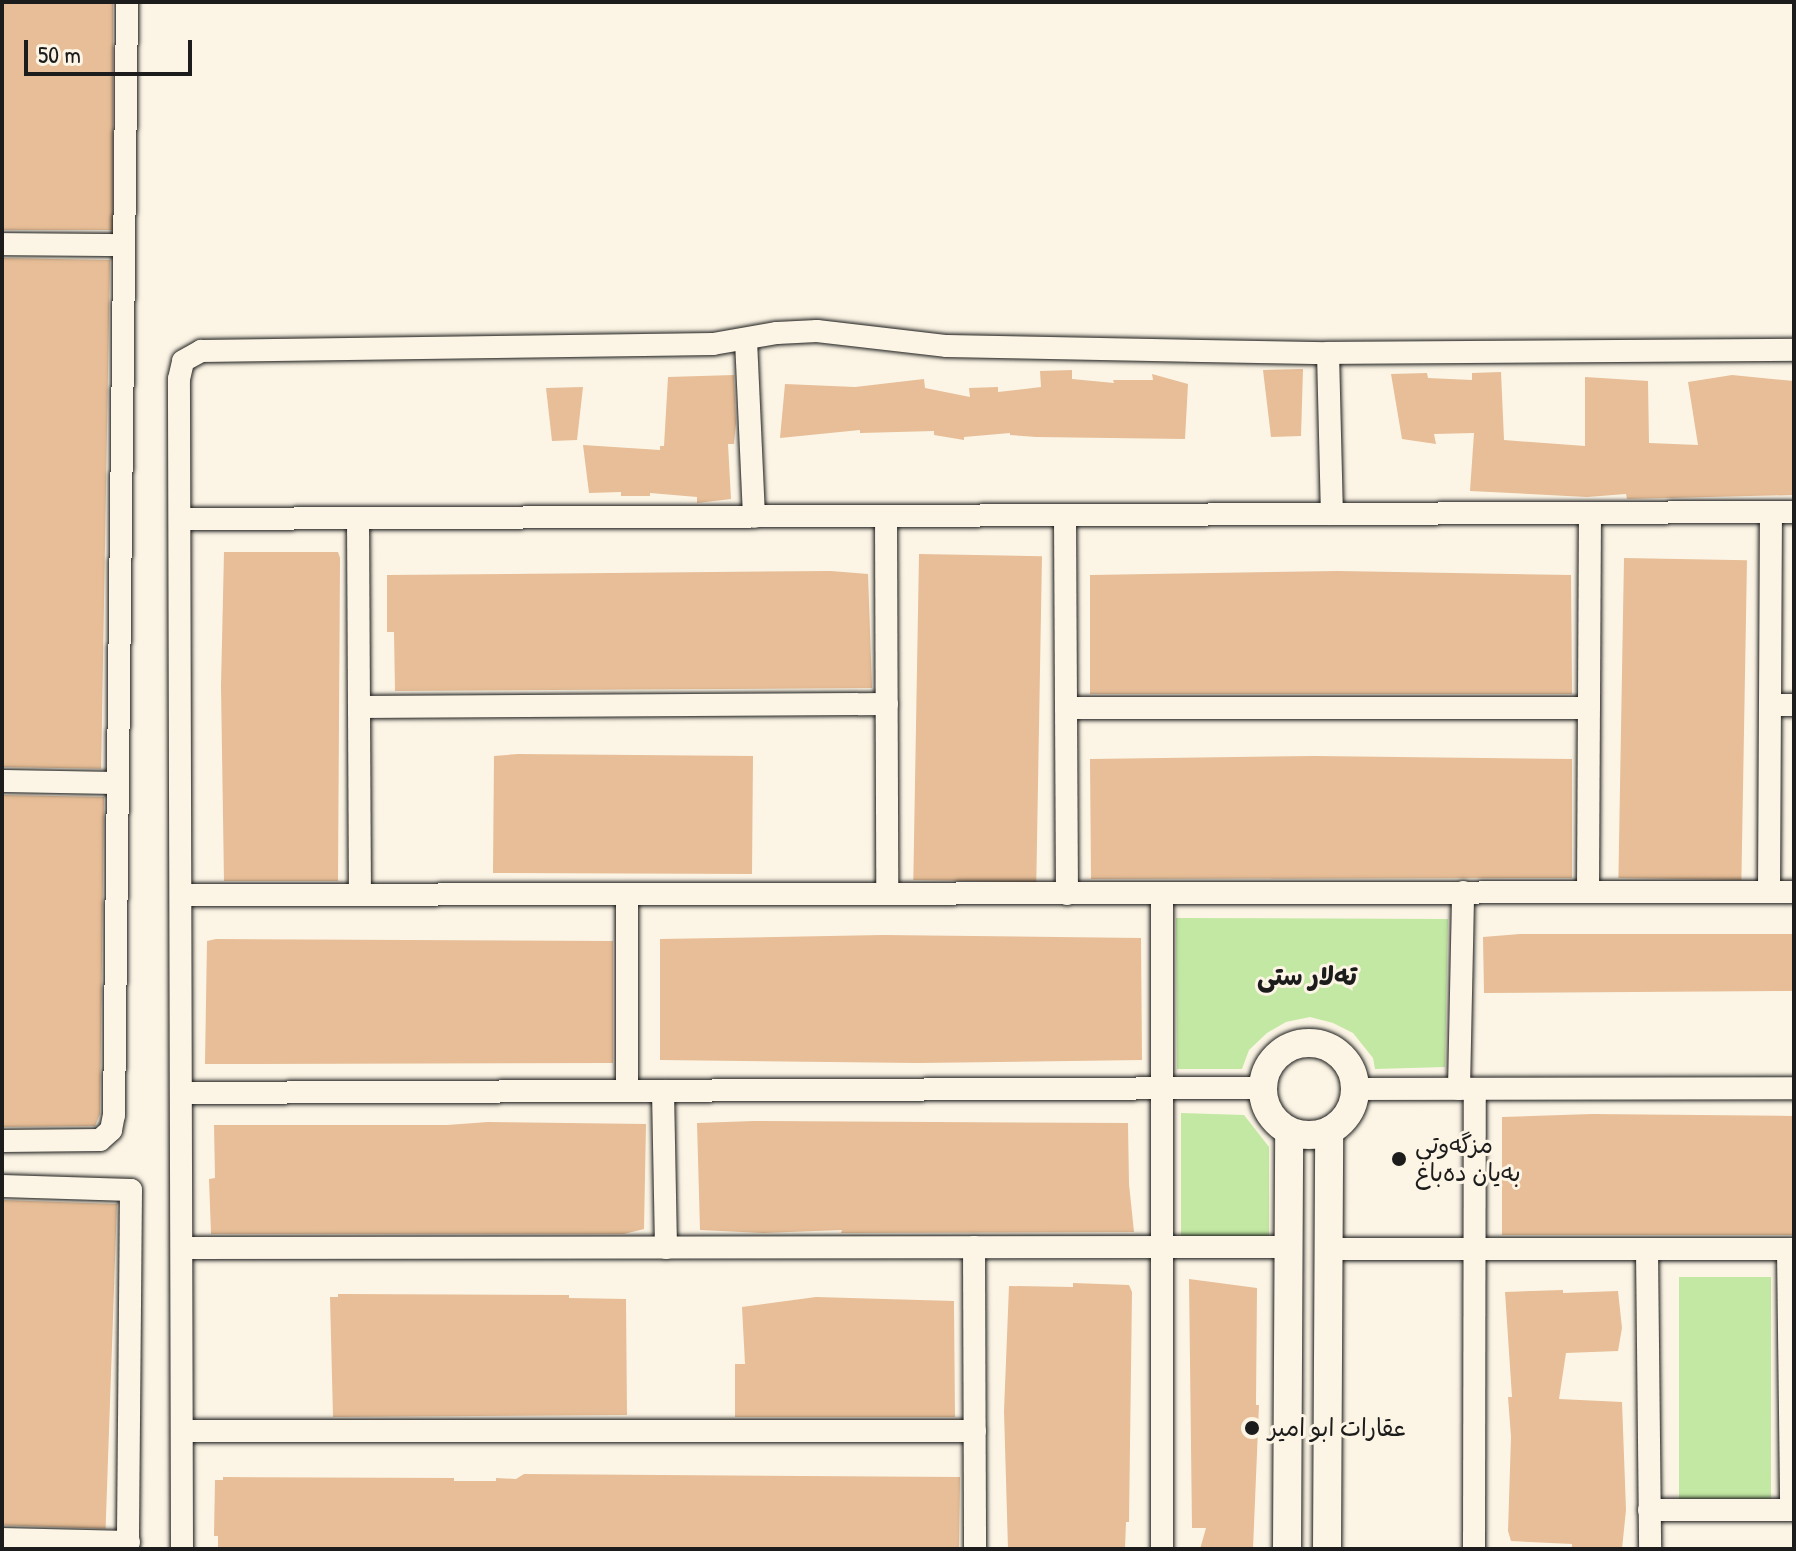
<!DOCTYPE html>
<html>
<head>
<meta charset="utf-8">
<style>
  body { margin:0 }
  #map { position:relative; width:1796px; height:1551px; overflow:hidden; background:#fcf5e5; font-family:"Patrick Hand","Playpen Sans Arabic",sans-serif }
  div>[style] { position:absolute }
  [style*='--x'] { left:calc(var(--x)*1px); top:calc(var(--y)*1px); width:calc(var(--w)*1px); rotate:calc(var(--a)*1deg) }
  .green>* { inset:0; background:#c2e8a3; transform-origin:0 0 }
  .building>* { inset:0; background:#e7be97; transform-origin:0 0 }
  .roads { filter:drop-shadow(0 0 2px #1c1c1c) drop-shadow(0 0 2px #1c1c1c) }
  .minor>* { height:22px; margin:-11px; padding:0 11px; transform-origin:11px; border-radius:11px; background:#fcf5e5 }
  .tertiary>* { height:28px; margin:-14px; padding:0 14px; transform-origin:14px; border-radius:14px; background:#fcf5e5 }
  .tertiary>.ring { margin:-14px; padding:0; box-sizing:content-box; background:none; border:28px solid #fcf5e5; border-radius:50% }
  .dots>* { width:22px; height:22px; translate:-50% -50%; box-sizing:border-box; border:4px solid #fcf5e5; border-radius:50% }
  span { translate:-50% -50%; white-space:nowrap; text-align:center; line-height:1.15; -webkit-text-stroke:6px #fcf5e5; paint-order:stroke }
  .poi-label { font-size:24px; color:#1c1c1c }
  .left { translate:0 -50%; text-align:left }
  .neighbourhood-label { font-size:26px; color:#1c1c1c; font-weight:700 }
  .frame { position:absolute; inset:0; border:4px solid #1c1c1c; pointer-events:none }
  .scale { position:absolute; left:24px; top:40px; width:168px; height:36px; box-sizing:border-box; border:4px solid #1c1c1c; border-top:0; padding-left:10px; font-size:24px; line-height:28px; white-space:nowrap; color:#1c1c1c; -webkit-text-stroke:6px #fcf5e5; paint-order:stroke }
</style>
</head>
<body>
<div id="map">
  <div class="green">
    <i style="clip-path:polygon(1176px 918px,1448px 919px,1445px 1067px,1375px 1069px,1373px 1058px,1353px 1033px,1333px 1023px,1310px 1017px,1286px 1022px,1267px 1033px,1249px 1050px,1242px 1069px,1177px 1069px)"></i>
    <i style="clip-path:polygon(1181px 1113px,1244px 1115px,1269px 1147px,1269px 1237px,1181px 1237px)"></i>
    <i style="left:1771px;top:1277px;width:227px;height:92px;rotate:90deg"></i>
  </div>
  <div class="building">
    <i style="left:2px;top:2px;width:111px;height:228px"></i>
    <i style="left:2px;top:258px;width:108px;height:509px;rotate:1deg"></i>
    <i style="clip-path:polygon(1303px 369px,1301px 436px,1271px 437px,1263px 370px)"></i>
    <i style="clip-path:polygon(1072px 370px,1072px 379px,1114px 383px,1113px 380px,1153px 380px,1152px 374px,1188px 384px,1185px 439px,1036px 437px,1010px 435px,1010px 433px,964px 437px,964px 440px,934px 435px,934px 431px,860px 433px,860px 430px,780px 438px,785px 384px,855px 387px,924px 379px,925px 388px,970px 397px,969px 388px,998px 387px,998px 392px,1041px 387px,1040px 371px)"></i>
    <i style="clip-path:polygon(1501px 372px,1504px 440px,1585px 446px,1585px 377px,1648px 381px,1649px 443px,1698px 445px,1688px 382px,1732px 375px,1794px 381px,1794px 495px,1627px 499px,1626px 494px,1587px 497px,1470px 491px,1474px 433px,1434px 434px,1436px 444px,1402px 439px,1391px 374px,1427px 373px,1428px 378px,1472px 380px,1472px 373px)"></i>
    <i style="clip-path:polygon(734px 375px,736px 423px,734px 444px,728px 444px,731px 499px,697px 503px,697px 497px,650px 493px,650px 496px,621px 496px,621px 492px,589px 493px,583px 445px,660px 450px,660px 446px,664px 446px,668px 377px)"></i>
    <i style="clip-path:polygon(583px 387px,577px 440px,552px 441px,546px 388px)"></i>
    <i style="clip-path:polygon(224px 552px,338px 552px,340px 558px,338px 881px,224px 881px,221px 686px)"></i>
    <i style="left:919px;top:554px;width:123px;height:326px;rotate:1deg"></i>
    <i style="left:1624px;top:558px;width:123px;height:320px;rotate:1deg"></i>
    <i style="clip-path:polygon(831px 571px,868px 574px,872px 688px,395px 691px,394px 632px,387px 632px,387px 575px)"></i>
    <i style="clip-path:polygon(1338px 571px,1571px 575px,1572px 694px,1090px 694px,1090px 575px)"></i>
    <i style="clip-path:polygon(518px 754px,753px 756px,752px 874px,493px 873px,494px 756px)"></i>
    <i style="clip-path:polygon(1314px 756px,1572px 759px,1572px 878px,1091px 879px,1090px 759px)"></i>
    <i style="clip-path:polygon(2px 795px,104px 797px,100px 1114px,95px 1126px,2px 1127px)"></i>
    <i style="clip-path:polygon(1520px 934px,1794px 934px,1794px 991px,1484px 993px,1483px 937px)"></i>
    <i style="clip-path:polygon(883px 935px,1141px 938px,1142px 1060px,918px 1063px,660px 1060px,660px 939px)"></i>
    <i style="clip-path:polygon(216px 939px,613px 941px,613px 1063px,205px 1064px,207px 941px)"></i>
    <i style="clip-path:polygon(1592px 1114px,1794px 1116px,1794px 1235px,1502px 1235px,1502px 1117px)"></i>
    <i style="clip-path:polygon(754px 1121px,1128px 1123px,1129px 1184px,1134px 1232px,841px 1233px,842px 1230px,763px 1233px,700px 1230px,697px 1123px)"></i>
    <i style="clip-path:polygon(488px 1122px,646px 1124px,644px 1229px,624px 1234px,211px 1234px,209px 1179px,215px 1178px,214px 1125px,447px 1125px)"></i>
    <i style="left:2px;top:1200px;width:115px;height:325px;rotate:2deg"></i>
    <i style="clip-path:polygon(1189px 1279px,1257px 1288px,1256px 1405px,1259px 1405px,1253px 1549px,1200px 1549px,1206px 1528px,1192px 1528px)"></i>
    <i style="clip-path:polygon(1073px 1283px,1129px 1285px,1132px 1292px,1129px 1522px,1126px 1522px,1125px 1549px,1008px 1549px,1004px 1411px,1009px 1286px,1073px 1287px)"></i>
    <i style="clip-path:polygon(1563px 1290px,1563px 1293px,1618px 1291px,1622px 1328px,1618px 1351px,1566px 1353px,1559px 1399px,1622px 1402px,1626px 1510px,1622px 1549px,1572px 1549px,1572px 1544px,1511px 1541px,1508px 1531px,1511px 1437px,1508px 1397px,1512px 1397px,1505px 1292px)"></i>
    <i style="clip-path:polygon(338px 1294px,569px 1295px,569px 1298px,626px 1299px,627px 1415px,333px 1417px,330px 1297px,338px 1297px)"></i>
    <i style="clip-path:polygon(816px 1297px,954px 1301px,955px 1417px,735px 1417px,735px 1364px,745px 1364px,742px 1307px)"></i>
    <i style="clip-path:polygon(524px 1474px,960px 1477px,959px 1549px,218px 1549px,218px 1536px,214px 1536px,215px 1480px,223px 1480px,223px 1477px,454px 1478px,454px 1481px,496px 1481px,496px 1478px,516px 1479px)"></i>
  </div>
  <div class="roads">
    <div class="minor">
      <i style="--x:2;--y:244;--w:122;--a:0.5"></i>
      <i style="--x:746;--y:340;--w:177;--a:87.4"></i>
      <i style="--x:1328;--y:353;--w:161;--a:88.6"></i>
      <i style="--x:1065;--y:515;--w:379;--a:89.7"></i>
      <i style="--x:886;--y:516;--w:378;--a:89.8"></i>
      <i style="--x:358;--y:518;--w:377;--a:89.7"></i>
      <i style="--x:180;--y:519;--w:1614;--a:-0.25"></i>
      <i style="--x:1770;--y:705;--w:24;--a:0"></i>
      <i style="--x:359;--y:707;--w:528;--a:-0.33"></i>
      <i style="--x:1066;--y:708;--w:523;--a:0"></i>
      <i style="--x:2;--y:781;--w:116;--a:1"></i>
      <i style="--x:1588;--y:892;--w:379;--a:-89.7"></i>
      <i style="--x:1769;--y:892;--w:380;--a:-89.7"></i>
      <i style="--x:1162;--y:893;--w:656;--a:90"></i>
      <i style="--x:181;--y:895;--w:1613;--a:-0.11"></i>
      <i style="--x:1356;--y:1089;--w:438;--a:-0.1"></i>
      <i style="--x:1459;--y:1089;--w:197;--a:-88.8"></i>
      <i style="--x:627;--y:1091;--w:197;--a:-90"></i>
      <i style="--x:663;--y:1091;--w:157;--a:88.9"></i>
      <i style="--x:182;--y:1093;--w:1080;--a:-0.27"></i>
      <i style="--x:2;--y:1141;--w:98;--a:-0.6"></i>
      <i style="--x:100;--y:1140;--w:15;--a:-42"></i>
      <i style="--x:111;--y:1130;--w:15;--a:-79"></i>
      <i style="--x:114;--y:1115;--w:1113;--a:-89.33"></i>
      <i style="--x:2;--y:1186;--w:129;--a:1.8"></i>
      <i style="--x:131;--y:1190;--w:359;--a:90.5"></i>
      <i style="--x:974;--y:1247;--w:302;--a:89.8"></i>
      <i style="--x:182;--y:1248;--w:1107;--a:-0.05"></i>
      <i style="--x:1329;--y:1249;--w:465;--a:0"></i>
      <i style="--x:1647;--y:1249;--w:300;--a:89.4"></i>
      <i style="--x:1788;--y:1249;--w:261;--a:89.3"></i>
      <i style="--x:183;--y:1431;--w:792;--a:0"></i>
      <i style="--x:1649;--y:1510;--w:145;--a:0"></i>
      <i style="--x:2;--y:1539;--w:127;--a:1.4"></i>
      <i style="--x:182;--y:1549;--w:1170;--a:-90.15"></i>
      <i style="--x:179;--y:379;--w:18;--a:-77"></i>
      <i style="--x:183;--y:361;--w:21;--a:-29"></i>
      <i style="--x:201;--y:351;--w:512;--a:-0.78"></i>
      <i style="--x:713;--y:344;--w:65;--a:-9.8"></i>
      <i style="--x:777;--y:333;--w:40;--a:-2.9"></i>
      <i style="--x:817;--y:331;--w:131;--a:6.6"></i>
      <i style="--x:947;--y:346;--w:381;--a:1.1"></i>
      <i style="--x:1328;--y:353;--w:466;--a:-0.4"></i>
      <i style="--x:1474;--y:1549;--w:460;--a:-89.9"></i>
    </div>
    <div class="tertiary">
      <i class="ring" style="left:1263px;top:1043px;width:64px;height:64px"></i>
      <i style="--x:1287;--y:1549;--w:417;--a:-89.7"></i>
      <i style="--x:1327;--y:1549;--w:418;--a:-89.7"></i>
    </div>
  </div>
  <div class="dots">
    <i style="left:1399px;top:1159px;background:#1c1c1c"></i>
    <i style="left:1252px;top:1428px;background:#1c1c1c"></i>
  </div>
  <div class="poi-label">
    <span class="left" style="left:1415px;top:1159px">مزگەوتی<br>بەیان دەباغ</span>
    <span class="left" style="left:1268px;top:1428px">عقارات ابو امير</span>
  </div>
  <div class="neighbourhood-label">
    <span style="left:1307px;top:976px">ته‌لار ستی</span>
  </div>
  <div class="frame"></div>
  <div class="scale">50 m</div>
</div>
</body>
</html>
